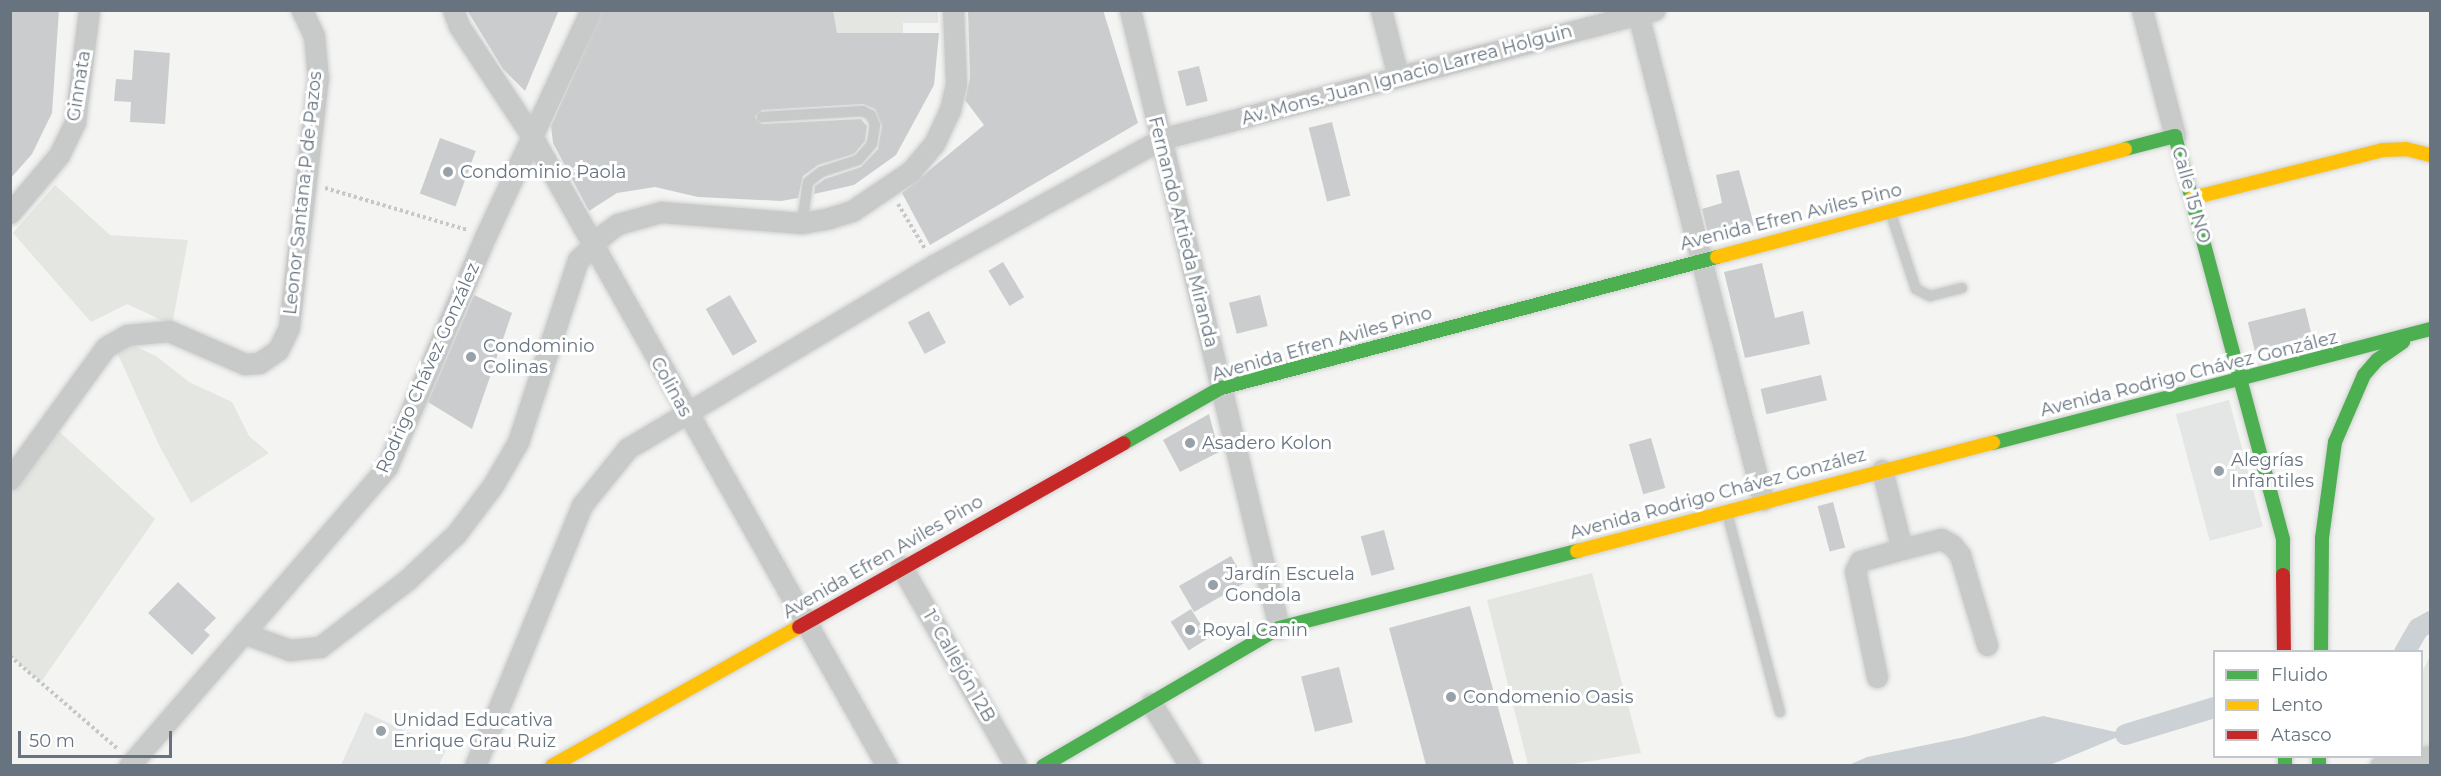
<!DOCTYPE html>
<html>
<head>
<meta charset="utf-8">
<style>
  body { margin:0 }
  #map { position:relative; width:2441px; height:776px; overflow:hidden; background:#f4f4f3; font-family:Montserrat,sans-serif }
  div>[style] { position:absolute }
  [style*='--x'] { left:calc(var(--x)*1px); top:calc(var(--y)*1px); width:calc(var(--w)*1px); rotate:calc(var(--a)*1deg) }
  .built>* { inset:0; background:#e4e5e5; transform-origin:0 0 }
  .green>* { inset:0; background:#e4e6e1; transform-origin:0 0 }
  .water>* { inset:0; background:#cbd1d4 }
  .canal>* { height:21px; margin:-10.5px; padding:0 10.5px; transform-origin:10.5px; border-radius:10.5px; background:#cbd1d4 }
  .building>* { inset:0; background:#cbcccd; transform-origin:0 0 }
  .path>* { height:4px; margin-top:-2px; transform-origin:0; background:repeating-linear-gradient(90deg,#c6c7c8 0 3px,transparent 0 6px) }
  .roads { filter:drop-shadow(0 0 2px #d0d0d1) drop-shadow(0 0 2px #d0d0d1) }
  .lane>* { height:10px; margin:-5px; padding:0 5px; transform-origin:5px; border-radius:5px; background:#c8caca }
  .street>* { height:21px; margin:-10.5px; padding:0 10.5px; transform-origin:10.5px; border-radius:10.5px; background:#c8caca }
  .fast>* { height:14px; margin:-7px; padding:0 7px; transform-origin:7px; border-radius:7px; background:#4caf50 }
  .slow>* { height:14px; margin:-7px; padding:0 7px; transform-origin:7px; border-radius:7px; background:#ffc107 }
  .jam>* { height:14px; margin:-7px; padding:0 7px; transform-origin:7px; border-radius:7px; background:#c62828 }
  .dots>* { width:16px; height:16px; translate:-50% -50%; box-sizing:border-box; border:3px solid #fff; border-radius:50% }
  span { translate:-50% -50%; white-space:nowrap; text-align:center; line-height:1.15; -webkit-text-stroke:6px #fff; paint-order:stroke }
  .street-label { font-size:18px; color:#677480 }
  .poi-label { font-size:18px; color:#677480 }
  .left { translate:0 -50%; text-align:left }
  .frame { position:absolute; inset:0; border:12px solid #677480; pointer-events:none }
  .legend { position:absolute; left:2213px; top:650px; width:210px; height:108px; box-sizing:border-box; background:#fff; border:2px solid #c2c7cc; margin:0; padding:8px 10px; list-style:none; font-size:18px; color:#677480 }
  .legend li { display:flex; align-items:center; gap:12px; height:30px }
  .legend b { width:30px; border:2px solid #c2c7cc }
  .scale { position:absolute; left:18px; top:731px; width:154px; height:27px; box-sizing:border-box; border:3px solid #677480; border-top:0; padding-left:8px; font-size:18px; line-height:21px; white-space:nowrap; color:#677480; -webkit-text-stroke:4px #fff; paint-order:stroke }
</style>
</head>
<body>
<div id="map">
  <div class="built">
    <i style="left:903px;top:11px;width:35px;height:12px"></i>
    <i style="left:2229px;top:400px;width:131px;height:55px;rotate:75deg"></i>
    <i style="clip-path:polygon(365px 712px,446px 750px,439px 765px,341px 765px)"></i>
  </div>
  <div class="green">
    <i style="left:834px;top:11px;width:69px;height:22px"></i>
    <i style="clip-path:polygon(55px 185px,110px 235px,188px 240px,172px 325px,127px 304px,91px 322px,13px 233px)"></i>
    <i style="clip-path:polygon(126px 342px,156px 356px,189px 382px,232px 402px,249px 436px,269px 453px,191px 503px,159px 445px,115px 348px)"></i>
    <i style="clip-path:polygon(53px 426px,155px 519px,41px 682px,11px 656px,11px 485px)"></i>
    <i style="clip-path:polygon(1592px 573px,1641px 753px,1566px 765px,1528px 765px,1487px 600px)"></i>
    <i style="clip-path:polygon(2430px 656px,2430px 747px,2422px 750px,2422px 672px)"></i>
  </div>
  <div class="water">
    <i style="clip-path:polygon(2043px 716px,2125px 734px,2050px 765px,1849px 765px,1867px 757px,1965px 737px)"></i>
  </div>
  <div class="canal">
    <i style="--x:2404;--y:652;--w:28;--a:-60"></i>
    <i style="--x:2418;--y:628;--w:14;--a:-30"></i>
    <i style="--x:2125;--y:734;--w:93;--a:-16.9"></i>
  </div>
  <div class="building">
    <i style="clip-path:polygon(10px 10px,59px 10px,52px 113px,32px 154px,10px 179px)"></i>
    <i style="clip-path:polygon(467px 10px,559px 10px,525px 91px,503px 69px)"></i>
    <i style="clip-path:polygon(603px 10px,833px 10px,837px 33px,939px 33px,934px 85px,896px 155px,854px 185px,814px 194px,815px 186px,825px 179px,861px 167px,878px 149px,882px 126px,875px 109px,863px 104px,762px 110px,755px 117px,762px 124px,861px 119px,867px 126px,865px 141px,854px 154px,818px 165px,803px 176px,798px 198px,781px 201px,698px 197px,655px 187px,617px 193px,589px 211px,553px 143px,551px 126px)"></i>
    <i style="clip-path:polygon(968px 10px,1103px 10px,1138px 123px,930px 245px,902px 193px,984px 125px,965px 100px,970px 78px)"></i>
    <i style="clip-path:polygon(134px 50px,170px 53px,165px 124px,130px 122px,131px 102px,114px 101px,116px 79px,132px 80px)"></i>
    <i style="left:1199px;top:66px;width:36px;height:22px;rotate:76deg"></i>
    <i style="left:1332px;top:122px;width:76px;height:24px;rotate:76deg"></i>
    <i style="left:440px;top:138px;width:38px;height:59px;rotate:20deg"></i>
    <i style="clip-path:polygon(1739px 170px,1754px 225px,1741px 234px,1710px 242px,1702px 209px,1722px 203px,1716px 175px)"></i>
    <i style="left:1003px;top:262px;width:41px;height:17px;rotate:59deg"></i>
    <i style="clip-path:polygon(1762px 263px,1775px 318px,1803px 311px,1810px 344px,1745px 358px,1724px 272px)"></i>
    <i style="clip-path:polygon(474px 295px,512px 313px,472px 429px,428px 402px)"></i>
    <i style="left:730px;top:295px;width:54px;height:28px;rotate:60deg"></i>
    <i style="left:1260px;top:295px;width:32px;height:32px;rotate:76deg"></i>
    <i style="left:2305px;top:308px;width:29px;height:59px;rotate:76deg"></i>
    <i style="left:929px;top:311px;width:36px;height:24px;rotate:62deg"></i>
    <i style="left:1821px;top:375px;width:26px;height:62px;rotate:77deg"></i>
    <i style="clip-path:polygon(1209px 414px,1219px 452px,1180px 472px,1163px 440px)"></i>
    <i style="left:1651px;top:438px;width:52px;height:23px;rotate:74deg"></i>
    <i style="left:1833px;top:502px;width:47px;height:16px;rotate:75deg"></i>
    <i style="left:1384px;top:530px;width:41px;height:24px;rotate:75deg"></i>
    <i style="left:1231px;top:556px;width:30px;height:60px;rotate:60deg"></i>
    <i style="clip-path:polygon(178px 582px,216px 618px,204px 630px,210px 635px,192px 655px,148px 613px)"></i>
    <i style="clip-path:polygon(1470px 606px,1514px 765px,1426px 765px,1389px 628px)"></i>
    <i style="left:1191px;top:609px;width:34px;height:24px;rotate:58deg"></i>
    <i style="left:1339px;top:667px;width:57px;height:39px;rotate:76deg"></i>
  </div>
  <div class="path">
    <i style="--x:325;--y:188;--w:149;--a:16.4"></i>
    <i style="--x:898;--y:204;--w:52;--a:59"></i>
    <i style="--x:10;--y:656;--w:144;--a:40.8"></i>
  </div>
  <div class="roads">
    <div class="lane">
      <i style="--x:762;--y:117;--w:101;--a:-3.4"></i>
      <i style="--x:863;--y:111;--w:9;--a:27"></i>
      <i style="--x:871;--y:115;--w:11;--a:68"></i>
      <i style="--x:875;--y:125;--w:19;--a:99"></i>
      <i style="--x:872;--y:144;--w:21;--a:131"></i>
      <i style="--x:858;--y:160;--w:39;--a:162"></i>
      <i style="--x:821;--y:172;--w:16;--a:142"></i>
      <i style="--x:808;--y:182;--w:41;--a:98.3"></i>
      <i style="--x:1890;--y:211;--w:82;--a:71.6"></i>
      <i style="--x:1916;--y:289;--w:16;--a:27"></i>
      <i style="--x:1930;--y:296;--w:33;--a:-14"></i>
      <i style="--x:1727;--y:513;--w:206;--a:75.1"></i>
    </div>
    <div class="street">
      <i style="--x:453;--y:10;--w:17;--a:69"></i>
      <i style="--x:459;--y:26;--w:134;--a:56.5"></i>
      <i style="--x:533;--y:138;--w:721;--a:60.59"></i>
      <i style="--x:1130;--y:10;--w:636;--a:76.44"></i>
      <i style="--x:1381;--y:10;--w:68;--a:75.6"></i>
      <i style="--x:1637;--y:10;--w:506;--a:75.58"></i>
      <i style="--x:2142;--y:10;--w:130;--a:75.3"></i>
      <i style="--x:10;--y:213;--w:76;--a:-49.8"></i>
      <i style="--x:59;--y:155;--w:37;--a:-64"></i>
      <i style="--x:75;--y:122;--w:113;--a:-82.9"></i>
      <i style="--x:1882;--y:470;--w:81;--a:75.8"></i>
      <i style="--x:10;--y:479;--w:163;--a:-54"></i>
      <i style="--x:106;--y:347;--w:24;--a:-30"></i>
      <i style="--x:127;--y:335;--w:42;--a:-5.4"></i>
      <i style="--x:169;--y:331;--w:83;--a:23.5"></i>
      <i style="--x:245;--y:364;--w:14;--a:-4"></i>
      <i style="--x:259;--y:363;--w:23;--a:-34"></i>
      <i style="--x:278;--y:350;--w:25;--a:-64"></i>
      <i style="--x:289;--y:327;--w:251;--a:-83.4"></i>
      <i style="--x:318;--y:78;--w:42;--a:-95.4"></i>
      <i style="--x:314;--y:36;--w:29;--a:-115"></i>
      <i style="--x:901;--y:566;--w:231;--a:60.1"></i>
      <i style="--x:243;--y:633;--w:50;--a:19.9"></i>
      <i style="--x:290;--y:650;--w:30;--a:-6"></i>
      <i style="--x:320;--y:647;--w:110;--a:-37.6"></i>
      <i style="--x:407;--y:580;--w:67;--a:-43.2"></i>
      <i style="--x:456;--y:534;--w:61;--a:-52.9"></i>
      <i style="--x:493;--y:485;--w:50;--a:-59.8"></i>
      <i style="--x:518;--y:442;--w:192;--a:-71.8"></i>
      <i style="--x:578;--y:260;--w:37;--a:-45"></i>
      <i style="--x:604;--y:234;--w:17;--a:-36"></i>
      <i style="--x:618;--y:224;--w:45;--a:-15.6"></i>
      <i style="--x:661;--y:212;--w:141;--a:4.5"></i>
      <i style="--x:802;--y:223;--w:27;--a:-10"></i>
      <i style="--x:829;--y:218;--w:24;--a:-17"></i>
      <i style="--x:852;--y:211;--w:71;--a:-34.1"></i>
      <i style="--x:911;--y:171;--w:35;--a:-50"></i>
      <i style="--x:934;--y:144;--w:38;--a:-65"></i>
      <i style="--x:950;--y:110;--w:27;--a:-77"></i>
      <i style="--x:956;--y:84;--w:74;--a:-92.3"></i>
      <i style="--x:1877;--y:677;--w:108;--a:-101.7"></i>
      <i style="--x:1855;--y:571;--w:11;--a:-63"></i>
      <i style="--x:1860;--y:561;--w:44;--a:-15.9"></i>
      <i style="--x:1902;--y:549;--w:40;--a:-14.4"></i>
      <i style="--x:1941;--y:539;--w:13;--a:29"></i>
      <i style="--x:1952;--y:545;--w:13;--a:51"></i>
      <i style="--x:1960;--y:555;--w:94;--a:73.3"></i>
      <i style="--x:1151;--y:703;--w:74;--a:58.2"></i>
      <i style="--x:129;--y:766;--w:395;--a:-49.2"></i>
      <i style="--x:387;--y:467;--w:252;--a:-66.9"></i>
      <i style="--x:486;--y:235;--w:248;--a:-65"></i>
      <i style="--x:475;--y:766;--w:282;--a:-67.7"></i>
      <i style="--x:582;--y:505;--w:73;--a:-51.1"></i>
      <i style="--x:628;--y:448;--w:20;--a:-30"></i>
      <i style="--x:645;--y:438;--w:337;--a:-30.9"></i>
      <i style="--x:934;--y:265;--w:260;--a:-29"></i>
      <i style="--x:1161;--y:139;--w:510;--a:-14.66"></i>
      <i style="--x:2380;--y:766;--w:51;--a:-11.3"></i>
    </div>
    <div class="fast">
      <i style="--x:2125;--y:149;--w:52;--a:-14.6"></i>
      <i style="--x:2175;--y:136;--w:418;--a:75"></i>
      <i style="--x:2283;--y:540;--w:35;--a:90"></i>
      <i style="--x:1124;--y:443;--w:112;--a:-29.6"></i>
      <i style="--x:1221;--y:388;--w:513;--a:-14.79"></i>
      <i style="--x:1993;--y:443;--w:452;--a:-14.6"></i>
      <i style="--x:2321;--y:652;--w:114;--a:-89.5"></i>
      <i style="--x:2322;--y:538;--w:97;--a:-82.3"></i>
      <i style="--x:2335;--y:442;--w:73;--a:-66.6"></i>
      <i style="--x:2364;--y:375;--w:20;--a:-49"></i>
      <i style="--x:2377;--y:360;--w:32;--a:-35"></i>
      <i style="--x:2285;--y:756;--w:10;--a:90"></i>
      <i style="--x:2319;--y:756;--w:10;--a:90"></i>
      <i style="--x:1043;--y:766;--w:273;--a:-30.3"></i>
      <i style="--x:1279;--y:628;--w:308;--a:-14.5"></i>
    </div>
    <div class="slow">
      <i style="--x:2192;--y:198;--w:197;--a:-14.1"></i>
      <i style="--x:2383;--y:150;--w:23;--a:-2"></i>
      <i style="--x:2406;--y:149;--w:25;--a:14"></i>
      <i style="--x:1717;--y:257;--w:422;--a:-14.8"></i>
      <i style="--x:1577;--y:551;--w:430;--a:-14.6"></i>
      <i style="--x:552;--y:766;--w:283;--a:-29.4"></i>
    </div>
    <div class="jam">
      <i style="--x:2283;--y:575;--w:77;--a:89.3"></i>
      <i style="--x:799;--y:627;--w:373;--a:-29.5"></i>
    </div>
  </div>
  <div class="dots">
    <i style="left:448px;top:172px;background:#98a1a8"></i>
    <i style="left:471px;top:357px;background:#98a1a8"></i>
    <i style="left:1190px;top:443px;background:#98a1a8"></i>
    <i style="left:2219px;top:471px;background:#98a1a8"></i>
    <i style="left:1213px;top:585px;background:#98a1a8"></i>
    <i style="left:1190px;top:630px;background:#98a1a8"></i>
    <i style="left:1451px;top:697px;background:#98a1a8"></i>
    <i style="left:381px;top:731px;background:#98a1a8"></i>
  </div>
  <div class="street-label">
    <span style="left:1407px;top:75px;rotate:-15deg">Av. Mons. Juan Ignacio Larrea Holguin</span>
    <span style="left:79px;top:86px;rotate:-81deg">Ginnata</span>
    <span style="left:303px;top:193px;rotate:-84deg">Leonor Santana P de Pazos</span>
    <span style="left:2191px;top:195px;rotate:74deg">Calle 15 NO</span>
    <span style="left:1791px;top:217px;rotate:-14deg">Avenida Efren Aviles Pino</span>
    <span style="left:1183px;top:232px;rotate:76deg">Fernando Artieda Miranda</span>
    <span style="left:1322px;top:344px;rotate:-16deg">Avenida Efren Aviles Pino</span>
    <span style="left:428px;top:368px;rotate:-66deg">Rodrigo Chávez González</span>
    <span style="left:2189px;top:374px;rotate:-14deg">Avenida Rodrigo Chávez González</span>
    <span style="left:671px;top:387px;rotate:61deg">Colinas</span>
    <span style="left:1718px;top:494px;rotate:-15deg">Avenida Rodrigo Chávez González</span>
    <span style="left:883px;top:557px;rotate:-30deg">Avenida Efren Aviles Pino</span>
    <span style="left:959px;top:666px;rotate:60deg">1° Callejón 12B</span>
  </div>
  <div class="poi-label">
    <span class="left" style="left:460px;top:172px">Condominio Paola</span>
    <span class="left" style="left:483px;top:357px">Condominio<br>Colinas</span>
    <span class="left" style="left:1202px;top:443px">Asadero Kolon</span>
    <span class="left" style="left:2231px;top:471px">Alegrías<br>Infantiles</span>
    <span class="left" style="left:1225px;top:585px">Jardín Escuela<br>Gondola</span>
    <span class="left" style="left:1202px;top:630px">Royal Canin</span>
    <span class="left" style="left:1463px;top:697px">Condomenio Oasis</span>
    <span class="left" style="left:393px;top:731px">Unidad Educativa<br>Enrique Grau Ruiz</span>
  </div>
  <div class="frame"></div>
  <ul class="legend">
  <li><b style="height:8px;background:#4caf50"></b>Fluido</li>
  <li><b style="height:8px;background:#ffc107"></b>Lento</li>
  <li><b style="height:8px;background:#c62828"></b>Atasco</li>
  </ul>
  <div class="scale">50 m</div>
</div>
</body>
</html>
